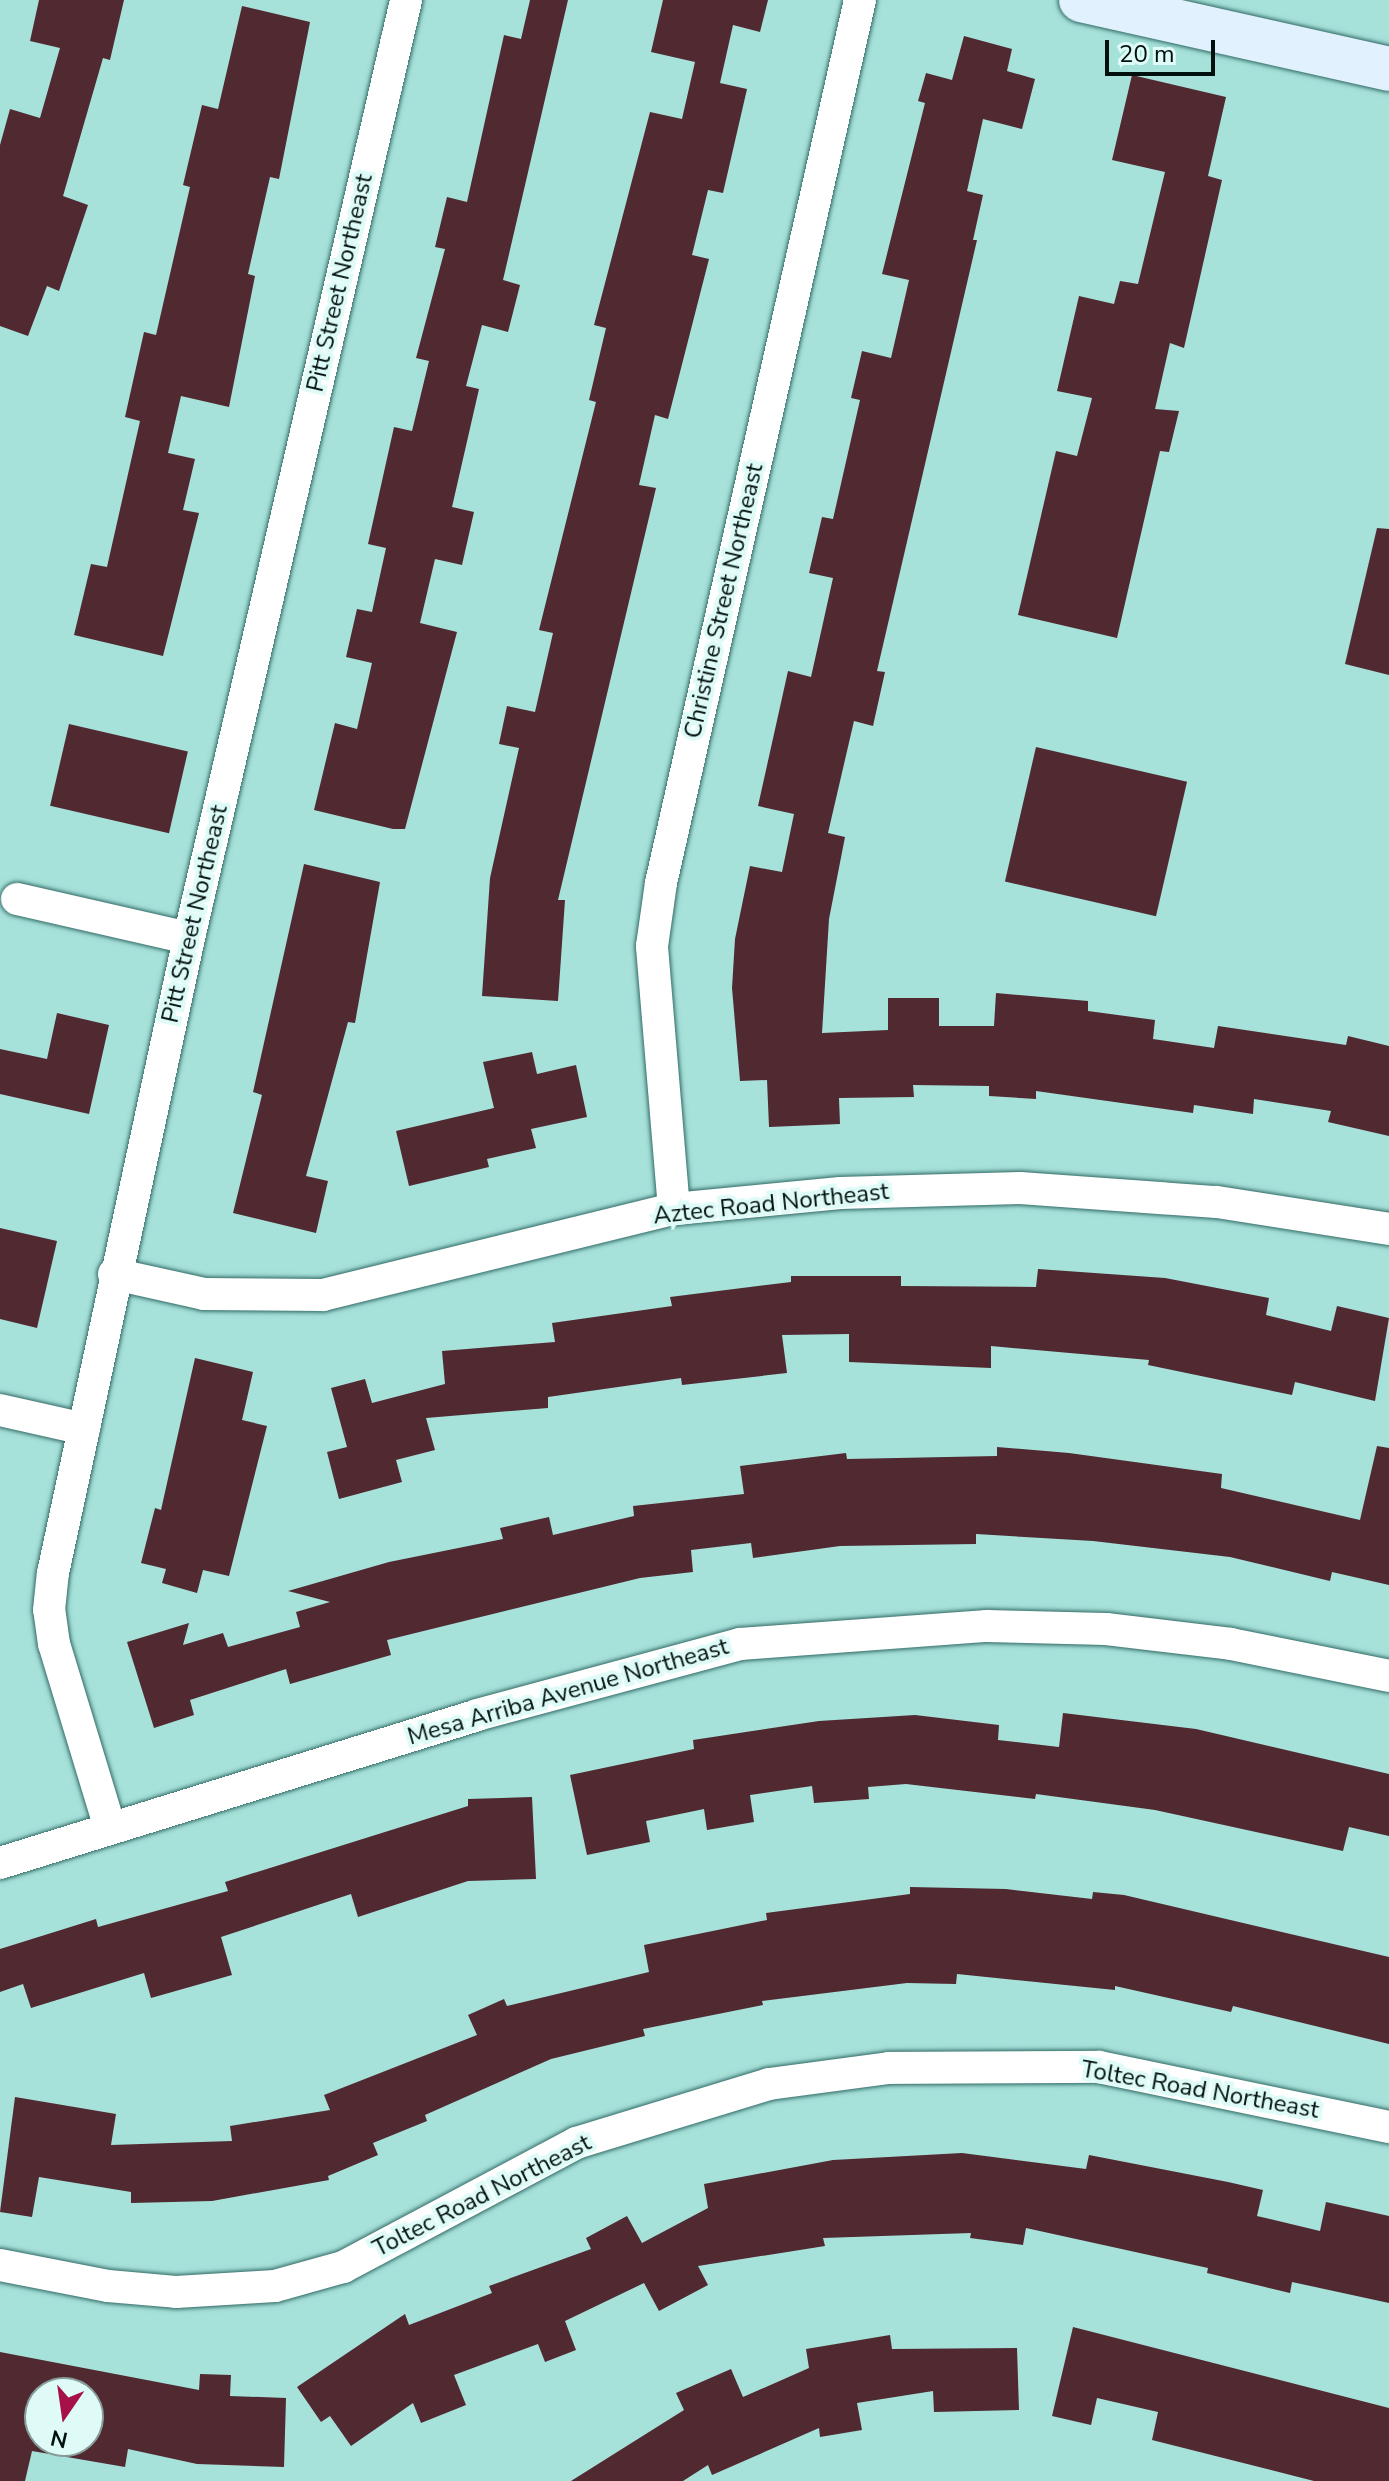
<!DOCTYPE html>
<html>
<head>
<meta charset="utf-8">
<style>
  body { margin:0 }
  #map { position:relative; width:1389px; height:2481px; overflow:hidden; background:#a6e1da; font-family:"Nunito Sans",sans-serif }
  div>[style] { position:absolute }
  [style*='--x'] { left:calc(var(--x)*1px); top:calc(var(--y)*1px); width:calc(var(--w)*1px); rotate:calc(var(--a)*1deg) }
  .building>* { inset:0; background:#512931; transform-origin:0 0 }
  .roads { filter:drop-shadow(0 0 2px #336b66) drop-shadow(0 0 2px #336b66) }
  .street>* { height:32px; margin:-16px; padding:0 16px; transform-origin:16px; border-radius:16px; background:#fff }
  .secondary>* { height:44px; margin:-22px; padding:0 22px; transform-origin:22px; border-radius:22px; background:#e2f1fe }
  span { translate:-50% -50%; white-space:nowrap; text-align:center; line-height:1.15; -webkit-text-stroke:8px #dffbf8; paint-order:stroke }
  .street-label { font-size:24px; color:#00100e }
  .north { position:absolute; left:24px; top:2377px; width:80px; height:80px; box-sizing:border-box; background:#dffbf8; border:2px solid #869d9a; border-radius:50%; rotate:193deg; font-size:22px; font-weight:700; line-height:32px; text-align:center; color:#00100e }
  .north::after { content:''; display:block; margin:auto; width:28px; height:36px; background:#a61149; clip-path:polygon(50% 0,100% 100%,50% 72%,0 100%) }
  .scale { position:absolute; left:1105px; top:40px; width:110px; height:36px; box-sizing:border-box; border:4px solid #00100e; border-top:0; padding-left:10px; font-size:24px; line-height:28px; white-space:nowrap; color:#00100e; -webkit-text-stroke:6px #dffbf8; paint-order:stroke }
</style>
</head>
<body>
<div id="map">
  <div class="building">
    <i style="clip-path:polygon(39px 0,124px 0,110px 60px,103px 58px,63px 196px,88px 205px,59px 291px,47px 286px,28px 336px,0 326px,0 145px,10px 109px,40px 118px,60px 48px,30px 41px)"></i>
    <i style="clip-path:polygon(530px 0,568px 0,503px 280px,520px 285px,508px 332px,482px 325px,466px 386px,479px 389px,452px 507px,474px 512px,462px 565px,435px 559px,420px 623px,457px 632px,405px 829px,393px 829px,314px 810px,335px 723px,357px 729px,372px 663px,346px 657px,357px 609px,372px 612px,386px 548px,368px 544px,394px 427px,412px 431px,429px 361px,416px 358px,445px 249px,435px 247px,447px 197px,467px 202px,504px 35px,521px 39px)"></i>
    <i style="clip-path:polygon(663px 0,768px 0,760px 32px,733px 25px,720px 83px,747px 89px,723px 193px,708px 190px,692px 255px,709px 259px,668px 419px,655px 415px,639px 485px,656px 488px,558px 900px,565px 900px,558px 1001px,482px 996px,490px 878px,519px 748px,499px 744px,507px 706px,535px 712px,553px 633px,539px 630px,596px 402px,589px 400px,606px 328px,594px 325px,650px 112px,682px 119px,695px 62px,651px 52px)"></i>
    <i style="clip-path:polygon(242px 6px,310px 22px,279px 179px,270px 177px,248px 274px,255px 276px,229px 407px,181px 396px,168px 453px,195px 459px,183px 510px,199px 513px,163px 656px,74px 635px,91px 564px,107px 567px,140px 421px,125px 417px,144px 332px,156px 335px,190px 187px,183px 185px,202px 105px,218px 109px)"></i>
    <i style="clip-path:polygon(964px 36px,1012px 49px,1007px 71px,1035px 79px,1022px 129px,983px 119px,967px 191px,983px 195px,973px 240px,977px 240px,877px 671px,885px 672px,873px 726px,854px 721px,828px 833px,845px 837px,829px 919px,822px 1033px,888px 1030px,888px 998px,939px 998px,939px 1026px,994px 1026px,996px 993px,1088px 1001px,1088px 1011px,1155px 1020px,1153px 1039px,1214px 1048px,1218px 1026px,1346px 1045px,1348px 1036px,1389px 1046px,1389px 1136px,1328px 1122px,1331px 1111px,1254px 1099px,1253px 1114px,1194px 1105px,1193px 1113px,1036px 1091px,1036px 1099px,989px 1096px,989px 1086px,913px 1085px,914px 1097px,839px 1098px,840px 1124px,769px 1127px,767px 1080px,740px 1081px,732px 988px,735px 939px,750px 866px,782px 872px,794px 814px,758px 806px,788px 671px,811px 677px,833px 578px,809px 573px,822px 517px,833px 519px,860px 400px,851px 398px,862px 351px,891px 358px,909px 280px,882px 274px,925px 103px,918px 101px,926px 73px,952px 80px)"></i>
    <i style="clip-path:polygon(1132px 75px,1226px 97px,1208px 176px,1222px 180px,1184px 348px,1170px 343px,1155px 409px,1179px 411px,1169px 452px,1160px 451px,1117px 638px,1018px 615px,1056px 451px,1077px 456px,1092px 398px,1057px 391px,1079px 296px,1114px 304px,1120px 281px,1138px 284px,1165px 172px,1112px 160px)"></i>
    <i style="clip-path:polygon(1377px 528px,1389px 529px,1389px 675px,1345px 664px)"></i>
    <i style="left:69px;top:724px;width:122px;height:84px;rotate:13deg"></i>
    <i style="left:1036px;top:747px;width:155px;height:138px;rotate:13deg"></i>
    <i style="clip-path:polygon(304px 864px,380px 882px,355px 1023px,348px 1022px,306px 1176px,328px 1181px,316px 1233px,233px 1213px,262px 1095px,253px 1092px)"></i>
    <i style="clip-path:polygon(57px 1013px,109px 1025px,89px 1114px,0 1094px,0 1049px,47px 1059px)"></i>
    <i style="clip-path:polygon(532px 1052px,537px 1074px,576px 1065px,587px 1117px,531px 1129px,536px 1148px,487px 1159px,489px 1167px,409px 1186px,396px 1131px,494px 1108px,483px 1062px)"></i>
    <i style="clip-path:polygon(0 1228px,57px 1241px,37px 1328px,0 1319px)"></i>
    <i style="clip-path:polygon(1038px 1269px,1165px 1278px,1269px 1298px,1266px 1315px,1331px 1331px,1337px 1306px,1389px 1318px,1375px 1401px,1295px 1382px,1292px 1395px,1148px 1365px,1149px 1360px,991px 1346px,991px 1368px,849px 1362px,849px 1334px,782px 1335px,787px 1373px,682px 1385px,681px 1378px,548px 1397px,548px 1408px,426px 1418px,435px 1450px,396px 1460px,402px 1482px,339px 1499px,327px 1452px,347px 1447px,331px 1388px,365px 1379px,372px 1403px,445px 1384px,442px 1351px,555px 1342px,552px 1323px,672px 1306px,670px 1297px,791px 1282px,791px 1276px,901px 1276px,901px 1286px,1036px 1287px)"></i>
    <i style="clip-path:polygon(195px 1358px,253px 1372px,242px 1420px,267px 1426px,229px 1576px,203px 1570px,197px 1593px,162px 1583px,166px 1569px,141px 1563px,155px 1508px,161px 1510px)"></i>
    <i style="clip-path:polygon(1377px 1446px,1389px 1448px,1389px 1585px,1332px 1572px,1330px 1581px,1230px 1557px,1093px 1541px,976px 1534px,976px 1544px,840px 1546px,753px 1558px,751px 1543px,691px 1550px,693px 1572px,640px 1578px,387px 1640px,391px 1655px,290px 1684px,286px 1669px,190px 1700px,194px 1715px,154px 1728px,127px 1642px,189px 1623px,183px 1645px,223px 1633px,228px 1647px,300px 1627px,296px 1612px,330px 1602px,288px 1591px,389px 1562px,503px 1539px,500px 1528px,549px 1517px,553px 1535px,634px 1516px,633px 1506px,744px 1494px,740px 1466px,846px 1453px,847px 1459px,997px 1456px,997px 1447px,1069px 1453px,1222px 1474px,1221px 1488px,1360px 1520px)"></i>
    <i style="clip-path:polygon(1063px 1713px,1196px 1729px,1389px 1774px,1389px 1836px,1349px 1827px,1343px 1851px,1155px 1810px,1036px 1794px,1035px 1799px,906px 1784px,868px 1787px,869px 1799px,814px 1803px,812px 1786px,750px 1795px,754px 1822px,707px 1830px,704px 1809px,646px 1821px,650px 1842px,587px 1855px,570px 1775px,694px 1749px,693px 1740px,819px 1721px,915px 1715px,999px 1725px,998px 1740px,1059px 1747px)"></i>
    <i style="clip-path:polygon(532px 1797px,536px 1879px,468px 1881px,358px 1917px,351px 1894px,221px 1937px,232px 1975px,151px 1998px,144px 1973px,31px 2008px,23px 1984px,0 1992px,0 1949px,96px 1919px,98px 1927px,228px 1891px,225px 1882px,468px 1806px,468px 1799px)"></i>
    <i style="clip-path:polygon(910px 1887px,1006px 1889px,1092px 1899px,1093px 1892px,1124px 1895px,1389px 1957px,1389px 2044px,1233px 2006px,1231px 2012px,1115px 1986px,1115px 1990px,957px 1974px,956px 1984px,907px 1983px,762px 2001px,763px 2005px,643px 2029px,645px 2036px,551px 2059px,425px 2115px,427px 2121px,373px 2143px,378px 2155px,328px 2176px,329px 2180px,212px 2201px,131px 2203px,131px 2192px,39px 2177px,32px 2217px,0 2212px,15px 2097px,116px 2114px,111px 2145px,232px 2141px,230px 2126px,330px 2110px,324px 2095px,477px 2035px,468px 2015px,504px 1999px,507px 2006px,649px 1972px,644px 1945px,767px 1920px,766px 1913px,910px 1894px)"></i>
    <i style="clip-path:polygon(962px 2153px,1086px 2169px,1089px 2155px,1228px 2182px,1263px 2190px,1257px 2216px,1320px 2231px,1326px 2202px,1389px 2216px,1389px 2303px,1292px 2282px,1290px 2293px,1207px 2273px,1208px 2268px,1026px 2228px,1023px 2245px,970px 2238px,971px 2233px,823px 2238px,825px 2246px,698px 2266px,708px 2285px,659px 2311px,644px 2283px,565px 2321px,576px 2350px,545px 2362px,538px 2344px,454px 2375px,466px 2405px,421px 2423px,413px 2403px,351px 2446px,330px 2416px,321px 2422px,297px 2387px,405px 2314px,409px 2325px,492px 2293px,489px 2286px,591px 2249px,586px 2238px,627px 2216px,642px 2243px,708px 2208px,704px 2184px,833px 2160px)"></i>
    <i style="clip-path:polygon(1073px 2327px,1389px 2408px,1389px 2481px,1314px 2481px,1152px 2440px,1158px 2412px,1097px 2398px,1091px 2425px,1052px 2416px)"></i>
    <i style="clip-path:polygon(890px 2335px,892px 2349px,1017px 2348px,1019px 2410px,934px 2412px,933px 2391px,857px 2403px,862px 2430px,820px 2437px,819px 2428px,712px 2475px,708px 2465px,683px 2481px,571px 2481px,684px 2410px,676px 2393px,731px 2369px,743px 2397px,809px 2368px,806px 2349px)"></i>
    <i style="clip-path:polygon(evenodd,0 2352px,199px 2390px,200px 2374px,231px 2375px,230px 2396px,286px 2398px,284px 2467px,197px 2464px,128px 2449px,125px 2467px,32px 2451px,25px 2481px,0 2481px,0 2352px,40px 2393px,88px 2393px,88px 2441px,40px 2441px,40px 2393px)"></i>
  </div>
  <div class="roads">
    <div class="street">
      <i style="--x:17;--y:899;--w:176;--a:12.8"></i>
      <i style="--x:674;--y:1209;--w:264;--a:-94.8"></i>
      <i style="--x:652;--y:946;--w:64;--a:-81.9"></i>
      <i style="--x:661;--y:883;--w:905;--a:-77.3"></i>
      <i style="--x:114;--y:1274;--w:92;--a:12.5"></i>
      <i style="--x:204;--y:1294;--w:119;--a:0.5"></i>
      <i style="--x:323;--y:1295;--w:361;--a:-13.8"></i>
      <i style="--x:674;--y:1209;--w:167;--a:-5.5"></i>
      <i style="--x:840;--y:1193;--w:180;--a:-1.6"></i>
      <i style="--x:1020;--y:1188;--w:197;--a:4.1"></i>
      <i style="--x:1217;--y:1202;--w:174;--a:8.9"></i>
      <i style="--x:0;--y:1410;--w:86;--a:12.7"></i>
      <i style="--x:110;--y:1828;--w:192;--a:-106.9"></i>
      <i style="--x:54;--y:1644;--w:34;--a:-98"></i>
      <i style="--x:49;--y:1610;--w:37;--a:-84"></i>
      <i style="--x:53;--y:1573;--w:649;--a:-77.91"></i>
      <i style="--x:189;--y:938;--w:963;--a:-76.97"></i>
      <i style="--x:0;--y:1863;--w:499;--a:-17.2"></i>
      <i style="--x:477;--y:1715;--w:272;--a:-15.1"></i>
      <i style="--x:740;--y:1644;--w:248;--a:-4.2"></i>
      <i style="--x:987;--y:1626;--w:119;--a:1.4"></i>
      <i style="--x:1106;--y:1629;--w:126;--a:6.8"></i>
      <i style="--x:1231;--y:1644;--w:161;--a:11.4"></i>
      <i style="--x:0;--y:2265;--w:110;--a:11"></i>
      <i style="--x:108;--y:2286;--w:68;--a:5"></i>
      <i style="--x:176;--y:2292;--w:99;--a:-3.5"></i>
      <i style="--x:275;--y:2286;--w:71;--a:-15.6"></i>
      <i style="--x:343;--y:2267;--w:264;--a:-28"></i>
      <i style="--x:576;--y:2143;--w:202;--a:-17"></i>
      <i style="--x:769;--y:2084;--w:121;--a:-7.6"></i>
      <i style="--x:889;--y:2068;--w:210;--a:-0.3"></i>
      <i style="--x:1099;--y:2067;--w:296;--a:11.7"></i>
    </div>
    <div class="secondary">
      <i style="--x:1081;--y:0;--w:316;--a:12.6"></i>
    </div>
  </div>
  <div class="street-label">
    <span style="left:340px;top:283px;rotate:-77deg">Pitt Street Northeast</span>
    <span style="left:724px;top:601px;rotate:-77deg">Christine Street Northeast</span>
    <span style="left:195px;top:914px;rotate:-77deg">Pitt Street Northeast</span>
    <span style="left:771px;top:1204px;rotate:-6deg">Aztec Road Northeast</span>
    <span style="left:568px;top:1692px;rotate:-16deg">Mesa Arriba Avenue Northeast</span>
    <span style="left:1200px;top:2090px;rotate:10deg">Toltec Road Northeast</span>
    <span style="left:482px;top:2196px;rotate:-27deg">Toltec Road Northeast</span>
  </div>
  <div class="north">N</div>
  <div class="scale">20 m</div>
</div>
</body>
</html>
